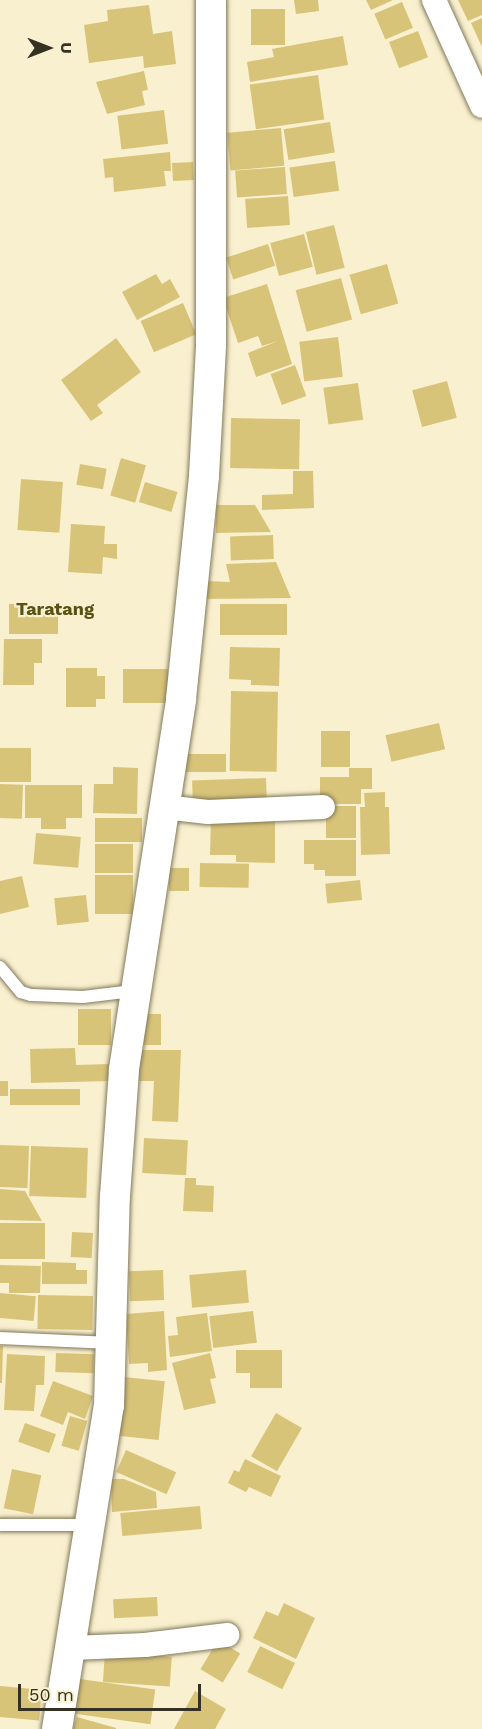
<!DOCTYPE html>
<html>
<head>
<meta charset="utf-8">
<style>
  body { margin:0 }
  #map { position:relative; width:482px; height:1729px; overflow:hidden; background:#f9f0cf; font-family:"Work Sans",sans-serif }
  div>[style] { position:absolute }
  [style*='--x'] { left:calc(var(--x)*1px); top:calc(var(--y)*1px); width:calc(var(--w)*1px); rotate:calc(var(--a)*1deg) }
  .building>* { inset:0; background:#d8c479; transform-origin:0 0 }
  .roads { filter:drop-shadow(0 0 2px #81795b) drop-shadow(0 0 2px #81795b) }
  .service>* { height:12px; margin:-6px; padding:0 6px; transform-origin:6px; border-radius:6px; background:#fff }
  .minor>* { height:24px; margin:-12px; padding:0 12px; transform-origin:12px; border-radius:12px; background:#fff }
  .tertiary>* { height:30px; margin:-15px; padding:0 15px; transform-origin:15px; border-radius:15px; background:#fff }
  span { translate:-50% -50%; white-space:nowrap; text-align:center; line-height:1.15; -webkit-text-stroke:4.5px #f9f0cf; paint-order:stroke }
  .quarter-label { font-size:18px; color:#585214; font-weight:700 }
  .north { position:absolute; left:18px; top:18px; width:60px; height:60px; -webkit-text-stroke:4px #f9f0cf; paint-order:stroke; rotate:90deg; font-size:16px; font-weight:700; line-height:24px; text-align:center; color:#343124 }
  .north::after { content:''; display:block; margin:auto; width:21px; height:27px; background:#343124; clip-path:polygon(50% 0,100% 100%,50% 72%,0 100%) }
  .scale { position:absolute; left:18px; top:1684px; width:183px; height:27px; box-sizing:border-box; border:3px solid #343124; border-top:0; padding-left:8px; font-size:18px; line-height:21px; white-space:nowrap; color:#343124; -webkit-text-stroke:4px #f9f0cf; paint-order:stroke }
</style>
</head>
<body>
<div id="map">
  <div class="building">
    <i style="clip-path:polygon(294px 0,318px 0,319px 11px,296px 14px)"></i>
    <i style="clip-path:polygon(366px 0,393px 0,371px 10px)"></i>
    <i style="clip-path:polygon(458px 0,482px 0,482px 15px,468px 21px)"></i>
    <i style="left:402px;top:2px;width:28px;height:30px;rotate:67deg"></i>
    <i style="clip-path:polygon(149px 5px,153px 34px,172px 31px,176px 64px,144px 68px,143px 56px,89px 63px,84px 25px,108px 21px,107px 10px)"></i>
    <i style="left:251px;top:9px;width:34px;height:36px"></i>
    <i style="clip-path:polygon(482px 18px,482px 47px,471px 23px)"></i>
    <i style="left:418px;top:31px;width:28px;height:31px;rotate:69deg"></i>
    <i style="clip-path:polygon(343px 36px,348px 65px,250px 82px,247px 62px,274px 57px,272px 49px)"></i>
    <i style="clip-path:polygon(144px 71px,148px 90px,142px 91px,145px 105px,107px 114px,96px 82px)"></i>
    <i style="left:318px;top:75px;width:45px;height:69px;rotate:82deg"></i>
    <i style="left:164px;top:110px;width:34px;height:47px;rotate:83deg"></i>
    <i style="left:330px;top:122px;width:31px;height:47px;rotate:81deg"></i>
    <i style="left:281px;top:128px;width:38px;height:54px;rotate:85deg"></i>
    <i style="clip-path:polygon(170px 152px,171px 171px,164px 171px,166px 186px,114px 192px,113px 177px,105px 178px,103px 159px)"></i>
    <i style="left:335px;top:161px;width:30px;height:46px;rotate:82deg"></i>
    <i style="left:193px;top:162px;width:18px;height:21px;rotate:87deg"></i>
    <i style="left:285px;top:167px;width:27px;height:50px;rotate:86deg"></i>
    <i style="left:288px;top:196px;width:29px;height:43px;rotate:86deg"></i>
    <i style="left:334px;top:225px;width:44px;height:29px;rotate:76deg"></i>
    <i style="left:304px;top:234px;width:34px;height:35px;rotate:75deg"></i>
    <i style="left:268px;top:244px;width:23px;height:44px;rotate:72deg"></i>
    <i style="left:387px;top:264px;width:41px;height:39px;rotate:74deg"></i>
    <i style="clip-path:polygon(156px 274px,162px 284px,170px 279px,180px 297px,137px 320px,122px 292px)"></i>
    <i style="left:341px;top:278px;width:43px;height:47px;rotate:75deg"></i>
    <i style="clip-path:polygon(267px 284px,292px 364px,256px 377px,248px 353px,278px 341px,262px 346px,258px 336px,238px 343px,223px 298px)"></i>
    <i style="left:183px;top:303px;width:34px;height:46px;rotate:67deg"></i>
    <i style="left:338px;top:337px;width:40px;height:39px;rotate:83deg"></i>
    <i style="clip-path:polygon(116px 338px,141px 372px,97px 405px,103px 413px,91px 421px,61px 380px)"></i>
    <i style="left:295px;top:365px;width:33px;height:26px;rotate:70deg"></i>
    <i style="left:447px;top:381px;width:38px;height:36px;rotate:75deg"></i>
    <i style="left:358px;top:383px;width:37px;height:35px;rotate:82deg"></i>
    <i style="left:231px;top:418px;width:69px;height:50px;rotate:1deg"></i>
    <i style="left:121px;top:458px;width:26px;height:39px;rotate:16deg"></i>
    <i style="left:80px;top:464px;width:27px;height:21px;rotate:10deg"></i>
    <i style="clip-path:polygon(293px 471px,313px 471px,314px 508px,262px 510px,262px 495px,293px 494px)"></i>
    <i style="left:21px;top:479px;width:42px;height:51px;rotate:4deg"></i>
    <i style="left:145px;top:482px;width:34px;height:21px;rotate:17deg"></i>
    <i style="clip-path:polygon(216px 505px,255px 505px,271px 532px,216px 533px)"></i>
    <i style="clip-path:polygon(71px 524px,105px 526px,104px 544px,117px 544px,117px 559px,103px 557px,102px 574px,68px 572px)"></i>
    <i style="left:273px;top:535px;width:24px;height:43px;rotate:88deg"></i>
    <i style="clip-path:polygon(276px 562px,291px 598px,202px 599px,204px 581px,230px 582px,226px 564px)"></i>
    <i style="left:9px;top:604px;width:49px;height:30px"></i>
    <i style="left:220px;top:604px;width:67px;height:31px"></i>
    <i style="clip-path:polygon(4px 639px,42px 639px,42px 663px,34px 663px,34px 685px,3px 685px)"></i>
    <i style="clip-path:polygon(230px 647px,280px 648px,279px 686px,251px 685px,251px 680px,229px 679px)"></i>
    <i style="clip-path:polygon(66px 668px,97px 668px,97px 676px,105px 676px,105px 699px,96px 699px,96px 707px,66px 707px)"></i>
    <i style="left:123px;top:669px;width:45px;height:34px"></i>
    <i style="left:231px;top:691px;width:47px;height:80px;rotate:1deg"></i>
    <i style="left:439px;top:723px;width:27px;height:55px;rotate:77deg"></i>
    <i style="left:321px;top:731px;width:29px;height:36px"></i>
    <i style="left:0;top:748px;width:31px;height:34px"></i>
    <i style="left:186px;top:754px;width:40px;height:18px"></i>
    <i style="clip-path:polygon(113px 767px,138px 768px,137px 814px,93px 813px,94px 784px,113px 784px)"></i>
    <i style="clip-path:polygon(349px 768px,372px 768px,372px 789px,361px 789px,361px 804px,320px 804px,320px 777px,349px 777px)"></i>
    <i style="left:266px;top:778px;width:31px;height:74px;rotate:88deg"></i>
    <i style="left:0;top:784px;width:23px;height:34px;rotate:2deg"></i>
    <i style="clip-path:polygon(25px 785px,82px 785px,82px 818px,66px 818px,66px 829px,41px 829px,41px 818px,25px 818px)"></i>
    <i style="clip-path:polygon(385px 792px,385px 807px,389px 807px,390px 854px,361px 855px,360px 807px,365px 807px,364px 793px)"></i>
    <i style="left:326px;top:806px;width:30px;height:32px"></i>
    <i style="clip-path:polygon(211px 816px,275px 816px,275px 863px,236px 862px,236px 855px,210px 855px)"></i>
    <i style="left:95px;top:818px;width:47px;height:24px"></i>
    <i style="left:36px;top:833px;width:45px;height:31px;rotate:5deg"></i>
    <i style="clip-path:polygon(304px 840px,356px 840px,356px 876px,325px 876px,325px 870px,314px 870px,314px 864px,304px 864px)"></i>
    <i style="left:95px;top:844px;width:38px;height:29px"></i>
    <i style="left:200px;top:863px;width:49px;height:24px;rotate:1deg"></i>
    <i style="left:169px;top:868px;width:20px;height:23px"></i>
    <i style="left:95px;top:875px;width:38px;height:39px"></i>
    <i style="clip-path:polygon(22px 876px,29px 907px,0 914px,0 881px)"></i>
    <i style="left:360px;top:880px;width:20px;height:35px;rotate:84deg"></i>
    <i style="left:86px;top:895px;width:27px;height:32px;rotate:84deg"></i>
    <i style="left:111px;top:1009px;width:36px;height:33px;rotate:90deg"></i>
    <i style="left:144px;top:1014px;width:17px;height:31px"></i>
    <i style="clip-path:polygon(75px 1048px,76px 1065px,109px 1064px,110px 1081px,31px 1083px,30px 1049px)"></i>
    <i style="clip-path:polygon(138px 1050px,181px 1050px,178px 1122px,152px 1121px,154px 1081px,138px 1081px)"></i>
    <i style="left:0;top:1081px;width:8px;height:15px"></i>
    <i style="left:10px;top:1089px;width:70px;height:16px"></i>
    <i style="left:144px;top:1138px;width:44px;height:35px;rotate:3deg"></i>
    <i style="left:0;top:1145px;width:29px;height:42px;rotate:2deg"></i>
    <i style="left:31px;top:1146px;width:57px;height:50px;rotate:2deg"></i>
    <i style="clip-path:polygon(185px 1178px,196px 1178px,196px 1185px,214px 1186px,213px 1212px,183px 1211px)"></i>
    <i style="clip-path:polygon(0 1189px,25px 1191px,42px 1221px,0 1220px)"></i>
    <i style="left:0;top:1223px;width:45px;height:36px"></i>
    <i style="left:72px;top:1232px;width:21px;height:25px;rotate:3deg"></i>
    <i style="clip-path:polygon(42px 1262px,76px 1263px,76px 1270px,87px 1270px,87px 1284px,42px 1284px)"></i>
    <i style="clip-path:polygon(0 1265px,41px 1266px,40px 1293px,9px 1293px,9px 1283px,0 1283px)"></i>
    <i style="left:163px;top:1270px;width:30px;height:34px;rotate:88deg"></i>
    <i style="left:246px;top:1270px;width:33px;height:57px;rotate:85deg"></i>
    <i style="left:0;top:1293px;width:36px;height:25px;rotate:5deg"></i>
    <i style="left:38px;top:1295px;width:55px;height:34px;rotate:1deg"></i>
    <i style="clip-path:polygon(164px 1311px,167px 1370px,148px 1372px,148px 1363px,129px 1364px,126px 1314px)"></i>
    <i style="left:253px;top:1311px;width:32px;height:44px;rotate:83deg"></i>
    <i style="clip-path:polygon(207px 1313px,212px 1351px,170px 1357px,168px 1336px,178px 1335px,176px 1317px)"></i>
    <i style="clip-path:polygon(0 1346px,3px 1346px,2px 1383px,0 1383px)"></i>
    <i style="clip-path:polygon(236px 1350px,282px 1350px,282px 1388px,250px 1388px,250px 1373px,236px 1373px)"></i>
    <i style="left:56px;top:1353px;width:38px;height:19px;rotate:2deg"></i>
    <i style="clip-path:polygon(210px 1353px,216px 1378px,210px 1379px,216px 1403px,184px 1410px,172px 1363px)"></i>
    <i style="clip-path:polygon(7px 1354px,45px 1356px,44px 1385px,36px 1385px,34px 1411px,4px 1410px)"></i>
    <i style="left:124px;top:1377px;width:41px;height:59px;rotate:6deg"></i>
    <i style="clip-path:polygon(53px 1381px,93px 1396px,85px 1419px,68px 1412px,63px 1425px,40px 1416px)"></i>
    <i style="left:276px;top:1413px;width:30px;height:50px;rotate:30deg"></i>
    <i style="left:70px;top:1416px;width:18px;height:31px;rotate:16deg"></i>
    <i style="left:25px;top:1423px;width:33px;height:20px;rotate:20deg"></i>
    <i style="left:126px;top:1450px;width:55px;height:24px;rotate:24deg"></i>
    <i style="clip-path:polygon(245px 1459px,281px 1476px,271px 1497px,249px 1487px,246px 1492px,228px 1483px,234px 1470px,239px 1472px)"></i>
    <i style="left:12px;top:1469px;width:30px;height:40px;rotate:12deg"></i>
    <i style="clip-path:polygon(111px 1479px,124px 1479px,156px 1492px,157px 1508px,112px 1512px)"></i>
    <i style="left:200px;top:1506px;width:23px;height:80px;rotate:85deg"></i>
    <i style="left:157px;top:1597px;width:19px;height:44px;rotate:87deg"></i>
    <i style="clip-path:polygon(284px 1603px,315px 1618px,296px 1659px,253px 1638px,266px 1611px,278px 1616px)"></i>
    <i style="left:218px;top:1640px;width:26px;height:34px;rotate:31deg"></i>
    <i style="left:260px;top:1646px;width:39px;height:29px;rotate:26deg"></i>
    <i style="left:105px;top:1652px;width:67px;height:30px;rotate:4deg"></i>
    <i style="left:80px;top:1679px;width:76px;height:35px;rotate:8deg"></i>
    <i style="left:0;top:1686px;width:42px;height:31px;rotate:5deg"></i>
    <i style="clip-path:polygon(195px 1691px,226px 1709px,215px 1729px,174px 1729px)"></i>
    <i style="clip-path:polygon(77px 1717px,116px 1728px,116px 1729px,73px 1729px)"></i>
  </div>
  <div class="roads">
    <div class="service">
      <i style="--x:0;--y:967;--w:33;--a:50"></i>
      <i style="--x:21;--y:992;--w:10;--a:17"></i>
      <i style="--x:31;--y:995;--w:52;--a:2.2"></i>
      <i style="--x:83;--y:997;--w:50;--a:-6.8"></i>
      <i style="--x:0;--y:1338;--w:111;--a:2.6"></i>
      <i style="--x:0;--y:1525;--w:89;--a:0"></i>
    </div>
    <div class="minor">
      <i style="--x:434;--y:0;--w:116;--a:65.6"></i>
      <i style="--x:164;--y:807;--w:44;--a:6.5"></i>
      <i style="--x:208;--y:812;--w:115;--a:-2.5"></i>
      <i style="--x:71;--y:1648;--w:74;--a:-2.3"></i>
      <i style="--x:145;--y:1645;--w:83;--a:-7"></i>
    </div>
    <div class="tertiary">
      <i style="--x:57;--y:1729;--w:327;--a:-80.9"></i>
      <i style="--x:109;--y:1406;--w:210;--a:-88.4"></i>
      <i style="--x:115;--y:1196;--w:127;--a:-85.9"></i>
      <i style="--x:124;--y:1069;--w:374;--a:-81.2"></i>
      <i style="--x:181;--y:699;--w:224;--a:-84.1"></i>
      <i style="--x:204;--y:476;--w:130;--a:-86.9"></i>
      <i style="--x:211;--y:346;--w:346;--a:-90"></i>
    </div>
  </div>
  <div class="quarter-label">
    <span style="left:55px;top:609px">Taratang</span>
  </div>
  <div class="north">U</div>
  <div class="scale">50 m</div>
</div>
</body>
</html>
